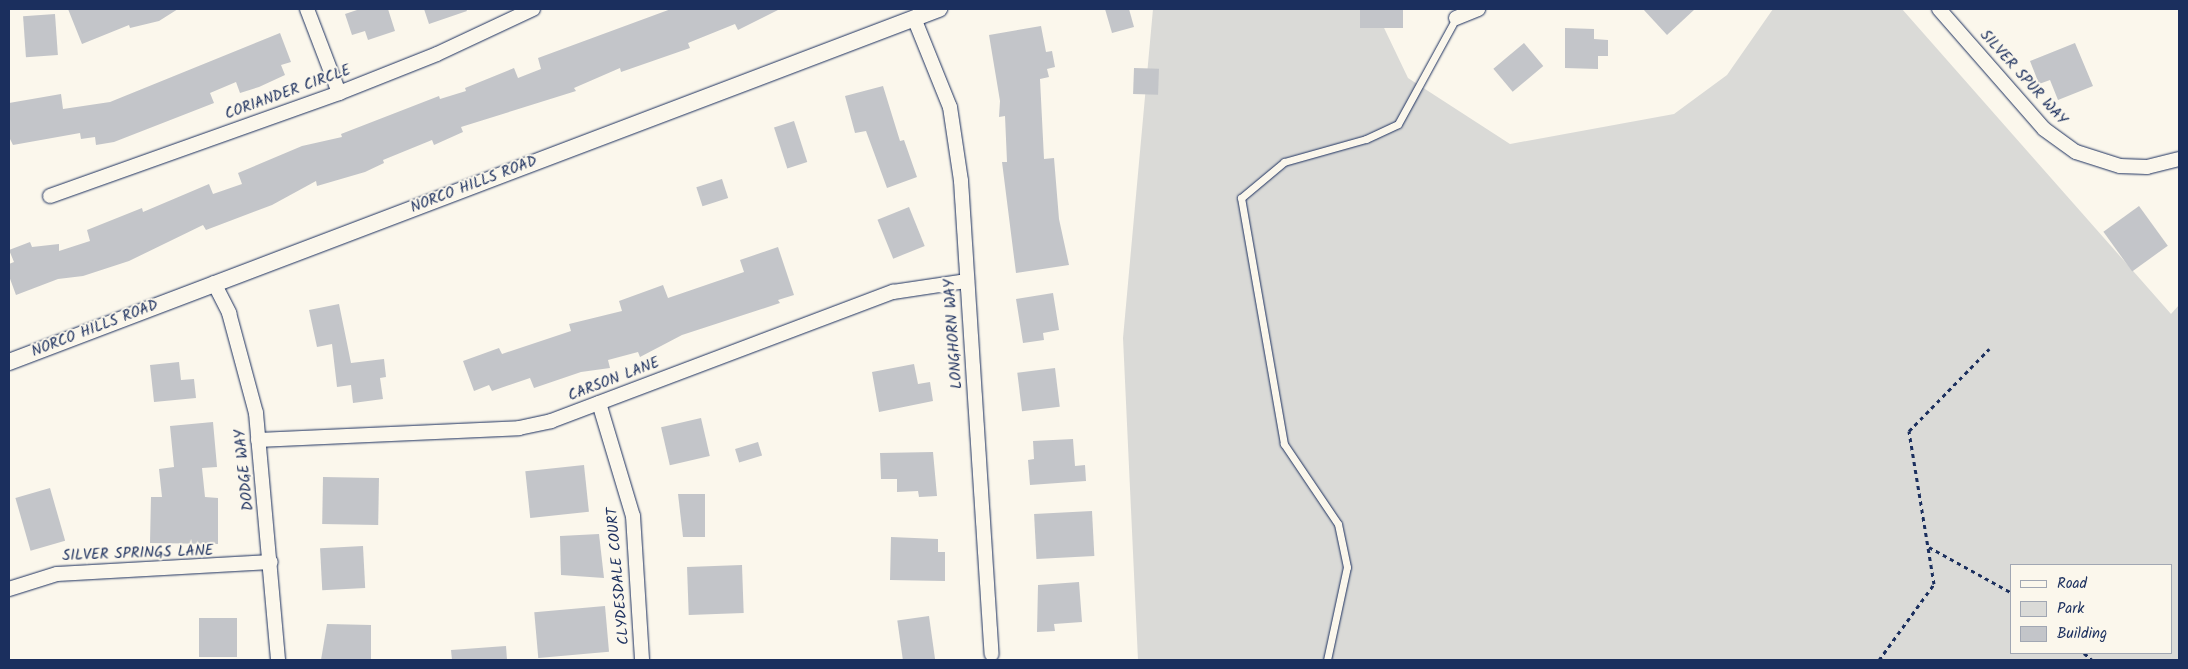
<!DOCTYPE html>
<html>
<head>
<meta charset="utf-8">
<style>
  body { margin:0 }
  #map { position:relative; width:2188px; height:669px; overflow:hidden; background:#fbf7ec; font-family:Kalam,sans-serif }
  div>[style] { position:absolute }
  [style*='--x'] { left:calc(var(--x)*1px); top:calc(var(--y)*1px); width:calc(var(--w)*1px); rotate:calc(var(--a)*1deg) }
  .green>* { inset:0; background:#dadad7 }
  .building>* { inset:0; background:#c3c5c9; transform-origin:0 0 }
  .path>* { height:3px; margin-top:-1.5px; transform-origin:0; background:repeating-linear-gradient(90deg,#1b2f5e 0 4px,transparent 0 8px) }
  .roads { filter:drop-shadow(0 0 1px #1b2f5e) drop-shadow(0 0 1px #1b2f5e) }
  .service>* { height:7px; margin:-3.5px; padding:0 3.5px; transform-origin:3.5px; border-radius:3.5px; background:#fbf7ec }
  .minor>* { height:14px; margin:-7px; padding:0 7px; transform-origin:7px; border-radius:7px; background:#fbf7ec }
  .tertiary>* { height:16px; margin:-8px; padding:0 8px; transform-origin:8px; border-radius:8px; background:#fbf7ec }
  span { translate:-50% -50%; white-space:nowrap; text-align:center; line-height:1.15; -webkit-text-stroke:4px #fbf7ec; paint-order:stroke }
  .street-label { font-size:15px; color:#1b2f5e }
  .frame { position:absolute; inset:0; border:10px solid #1b2f5e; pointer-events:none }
  .legend { position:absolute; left:2010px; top:564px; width:162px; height:90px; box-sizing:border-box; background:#fbf7ec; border:1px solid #a1a7b3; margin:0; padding:6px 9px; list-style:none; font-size:15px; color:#1b2f5e }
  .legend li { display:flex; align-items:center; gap:10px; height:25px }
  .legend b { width:25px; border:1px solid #a1a7b3 }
</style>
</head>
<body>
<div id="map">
  <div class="green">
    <i style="clip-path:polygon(evenodd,1153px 9px,1375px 9px,1408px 78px,1510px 144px,1674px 114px,1727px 75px,1773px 9px,1902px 9px,2171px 314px,2179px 305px,2179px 660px,1138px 660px,1123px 338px,1153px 9px,2012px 565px,2172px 565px,2172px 653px,2012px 653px,2012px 565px)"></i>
  </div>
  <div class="building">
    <i style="clip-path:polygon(68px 9px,178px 9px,159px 21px,130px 28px,129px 25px,82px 44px)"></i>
    <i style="clip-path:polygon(360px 9px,388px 9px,395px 31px,368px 40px,365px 31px,352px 35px,345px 14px)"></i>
    <i style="clip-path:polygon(424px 9px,466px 9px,467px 11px,429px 24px)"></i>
    <i style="clip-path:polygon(671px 9px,780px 9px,738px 30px,735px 24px,688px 43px,690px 48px,621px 72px,620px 68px,574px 88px,576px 91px,461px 127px,463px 132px,434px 145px,432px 140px,383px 160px,384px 163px,365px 172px,317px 186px,316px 181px,272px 205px,206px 230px,203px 225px,129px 261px,83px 276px,58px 279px,16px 295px,9px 276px,9px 264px,14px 262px,9px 250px,30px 242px,32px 247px,59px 244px,59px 251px,90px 241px,87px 230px,142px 208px,143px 212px,209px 184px,213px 194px,242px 184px,238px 173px,302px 146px,342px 137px,341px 134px,439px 96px,440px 99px,466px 91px,465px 88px,514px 68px,518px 78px,541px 69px,538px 58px)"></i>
    <i style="clip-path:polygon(1105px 9px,1129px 9px,1134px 27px,1112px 33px)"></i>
    <i style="left:1360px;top:9px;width:43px;height:19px"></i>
    <i style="clip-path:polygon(1643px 9px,1695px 9px,1667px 35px)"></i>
    <i style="left:55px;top:14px;width:41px;height:32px;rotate:86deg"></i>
    <i style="clip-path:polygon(1041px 26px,1046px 52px,1052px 51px,1055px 67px,1047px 69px,1049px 77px,1040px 79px,1044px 159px,1054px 158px,1059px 219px,1069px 265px,1016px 273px,1002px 162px,1007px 162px,1005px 116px,999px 117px,1000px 101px,989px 35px)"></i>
    <i style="clip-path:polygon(1565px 28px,1594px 29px,1594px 39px,1608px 40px,1608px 56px,1598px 56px,1598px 69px,1565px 68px)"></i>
    <i style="clip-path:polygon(280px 33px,291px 62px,281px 65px,285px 75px,259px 87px,240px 93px,236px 82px,210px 93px,214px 103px,114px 142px,96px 145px,95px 137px,81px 139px,80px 133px,13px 145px,9px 137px,9px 103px,61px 94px,63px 109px,110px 102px)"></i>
    <i style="left:1524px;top:43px;width:30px;height:40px;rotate:50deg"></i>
    <i style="clip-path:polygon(2075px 43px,2093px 86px,2058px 100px,2050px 80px,2039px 84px,2030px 61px)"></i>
    <i style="left:1134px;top:68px;width:25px;height:26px;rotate:2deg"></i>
    <i style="clip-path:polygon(883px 86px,900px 141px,904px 140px,917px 177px,887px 188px,866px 131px,855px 133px,845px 96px)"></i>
    <i style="left:794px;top:121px;width:43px;height:21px;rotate:72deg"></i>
    <i style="left:722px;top:179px;width:20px;height:27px;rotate:72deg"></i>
    <i style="left:2139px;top:206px;width:49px;height:44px;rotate:54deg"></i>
    <i style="left:909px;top:207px;width:42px;height:34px;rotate:68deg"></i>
    <i style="clip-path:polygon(778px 247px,794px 295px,778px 300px,780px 303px,682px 335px,640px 357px,638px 352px,608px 360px,610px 368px,581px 372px,534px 388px,530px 378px,492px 391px,489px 385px,474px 391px,463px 361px,499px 348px,502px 354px,571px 331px,569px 324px,622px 311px,619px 301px,663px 285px,668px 298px,744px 272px,740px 260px)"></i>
    <i style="clip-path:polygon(1053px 293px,1059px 330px,1043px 333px,1044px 340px,1023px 343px,1016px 299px)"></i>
    <i style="clip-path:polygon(339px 304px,351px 363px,384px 359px,386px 377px,380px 378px,383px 399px,353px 403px,351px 385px,337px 387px,332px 344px,317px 347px,309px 310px)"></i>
    <i style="clip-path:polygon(179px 362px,181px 380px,194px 379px,196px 398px,154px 402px,150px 365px)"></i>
    <i style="clip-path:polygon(914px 364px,918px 384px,930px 382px,933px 401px,879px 412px,872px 372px)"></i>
    <i style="left:1055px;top:368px;width:39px;height:38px;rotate:83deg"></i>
    <i style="left:701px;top:418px;width:39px;height:41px;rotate:77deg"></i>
    <i style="clip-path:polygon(213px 422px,217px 467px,202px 468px,205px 497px,218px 498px,218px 544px,150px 543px,151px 497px,162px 497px,159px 469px,174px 467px,170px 426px)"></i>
    <i style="clip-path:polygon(1073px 439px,1075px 466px,1085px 465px,1086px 481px,1030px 485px,1028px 460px,1034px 459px,1033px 441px)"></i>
    <i style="left:758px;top:442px;width:14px;height:24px;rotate:73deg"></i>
    <i style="clip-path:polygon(933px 452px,937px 496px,919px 497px,918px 491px,897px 492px,897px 479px,881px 479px,880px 453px)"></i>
    <i style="left:584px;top:465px;width:47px;height:59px;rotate:84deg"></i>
    <i style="left:323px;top:477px;width:56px;height:47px;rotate:1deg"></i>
    <i style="left:50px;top:488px;width:55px;height:36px;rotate:74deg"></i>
    <i style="clip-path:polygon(678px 494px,705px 494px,705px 537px,683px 537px)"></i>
    <i style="left:1092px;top:511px;width:45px;height:58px;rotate:87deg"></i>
    <i style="clip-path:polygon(599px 534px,604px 578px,561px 575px,560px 536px)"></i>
    <i style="clip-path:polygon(891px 537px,938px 539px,938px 552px,945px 552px,945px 581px,890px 580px)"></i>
    <i style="left:363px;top:546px;width:42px;height:43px;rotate:87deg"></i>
    <i style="left:742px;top:565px;width:48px;height:55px;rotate:88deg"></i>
    <i style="clip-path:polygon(1079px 582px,1082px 622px,1054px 624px,1055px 631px,1037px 632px,1038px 585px)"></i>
    <i style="left:605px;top:606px;width:46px;height:71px;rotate:85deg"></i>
    <i style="left:929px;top:616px;width:44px;height:32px;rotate:82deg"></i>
    <i style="left:199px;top:618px;width:38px;height:39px"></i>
    <i style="clip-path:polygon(327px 624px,371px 625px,371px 660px,321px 660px)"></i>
    <i style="clip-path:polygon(506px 646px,507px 660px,452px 660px,451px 650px)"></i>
  </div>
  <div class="path">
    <i style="--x:1929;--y:547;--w:95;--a:29"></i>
    <i style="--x:2084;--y:653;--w:11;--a:41"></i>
    <i style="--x:1879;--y:660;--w:94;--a:-54.1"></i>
    <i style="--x:1934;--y:584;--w:155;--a:-99.3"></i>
    <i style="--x:1909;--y:431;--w:115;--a:-45.7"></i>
  </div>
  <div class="roads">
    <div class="service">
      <i style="--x:1327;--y:660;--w:95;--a:-77.9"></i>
      <i style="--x:1347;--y:567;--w:44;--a:-101.8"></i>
      <i style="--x:1338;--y:524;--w:97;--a:-124"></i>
      <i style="--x:1284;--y:444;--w:250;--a:-99.9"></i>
      <i style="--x:1241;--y:198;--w:56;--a:-39.9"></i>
      <i style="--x:1284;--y:162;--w:85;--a:-15.7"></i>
      <i style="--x:1366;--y:139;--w:35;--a:-25"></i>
      <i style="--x:1398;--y:124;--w:121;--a:-61.3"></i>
    </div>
    <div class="minor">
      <i style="--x:307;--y:9;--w:90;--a:69.1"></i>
      <i style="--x:1939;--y:9;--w:159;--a:48.8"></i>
      <i style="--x:2044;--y:129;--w:39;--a:36"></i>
      <i style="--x:2076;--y:152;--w:46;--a:17.7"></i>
      <i style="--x:2120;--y:166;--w:27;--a:2"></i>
      <i style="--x:2147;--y:167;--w:33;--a:-14"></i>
      <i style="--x:914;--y:18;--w:96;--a:68"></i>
      <i style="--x:950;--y:107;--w:75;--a:81.5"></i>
      <i style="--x:961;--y:181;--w:474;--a:86.3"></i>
      <i style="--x:1456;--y:18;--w:24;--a:-22"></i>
      <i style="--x:50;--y:196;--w:307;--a:-19.6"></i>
      <i style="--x:339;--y:93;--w:105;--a:-21.7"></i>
      <i style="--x:437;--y:54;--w:106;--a:-25.1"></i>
      <i style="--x:214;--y:283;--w:34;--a:63"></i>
      <i style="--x:229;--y:313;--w:104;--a:74.9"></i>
      <i style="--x:256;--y:413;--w:248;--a:84.9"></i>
      <i style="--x:599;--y:403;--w:118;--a:73.3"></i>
      <i style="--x:633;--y:516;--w:144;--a:86.4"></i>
      <i style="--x:258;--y:440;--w:261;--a:-2.6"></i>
      <i style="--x:519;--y:428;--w:33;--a:-12"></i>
      <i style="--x:551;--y:421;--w:366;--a:-20.7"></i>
      <i style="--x:893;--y:292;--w:75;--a:-8.5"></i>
      <i style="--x:9;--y:589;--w:50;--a:-17.4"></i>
      <i style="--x:57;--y:574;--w:214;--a:-3.2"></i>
    </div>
    <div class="tertiary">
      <i style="--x:9;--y:362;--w:995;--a:-20.79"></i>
    </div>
  </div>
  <div class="street-label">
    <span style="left:2023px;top:78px;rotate:48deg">SILVER SPUR WAY</span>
    <span style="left:288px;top:93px;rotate:-20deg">CORIANDER CIRCLE</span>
    <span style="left:474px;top:185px;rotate:-21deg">NORCO HILLS ROAD</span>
    <span style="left:95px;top:329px;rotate:-21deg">NORCO HILLS ROAD</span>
    <span style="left:954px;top:334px;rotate:-94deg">LONGHORN WAY</span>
    <span style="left:614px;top:380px;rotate:-21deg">CARSON LANE</span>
    <span style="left:245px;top:470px;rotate:-96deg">DODGE WAY</span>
    <span style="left:138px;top:554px;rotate:-2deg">SILVER SPRINGS LANE</span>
    <span style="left:619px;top:576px;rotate:-95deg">CLYDESDALE COURT</span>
  </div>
  <div class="frame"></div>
  <ul class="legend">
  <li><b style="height:6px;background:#fbf7ec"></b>Road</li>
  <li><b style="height:14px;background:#dadad7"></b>Park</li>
  <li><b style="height:14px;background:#c3c5c9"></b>Building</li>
  </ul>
</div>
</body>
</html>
